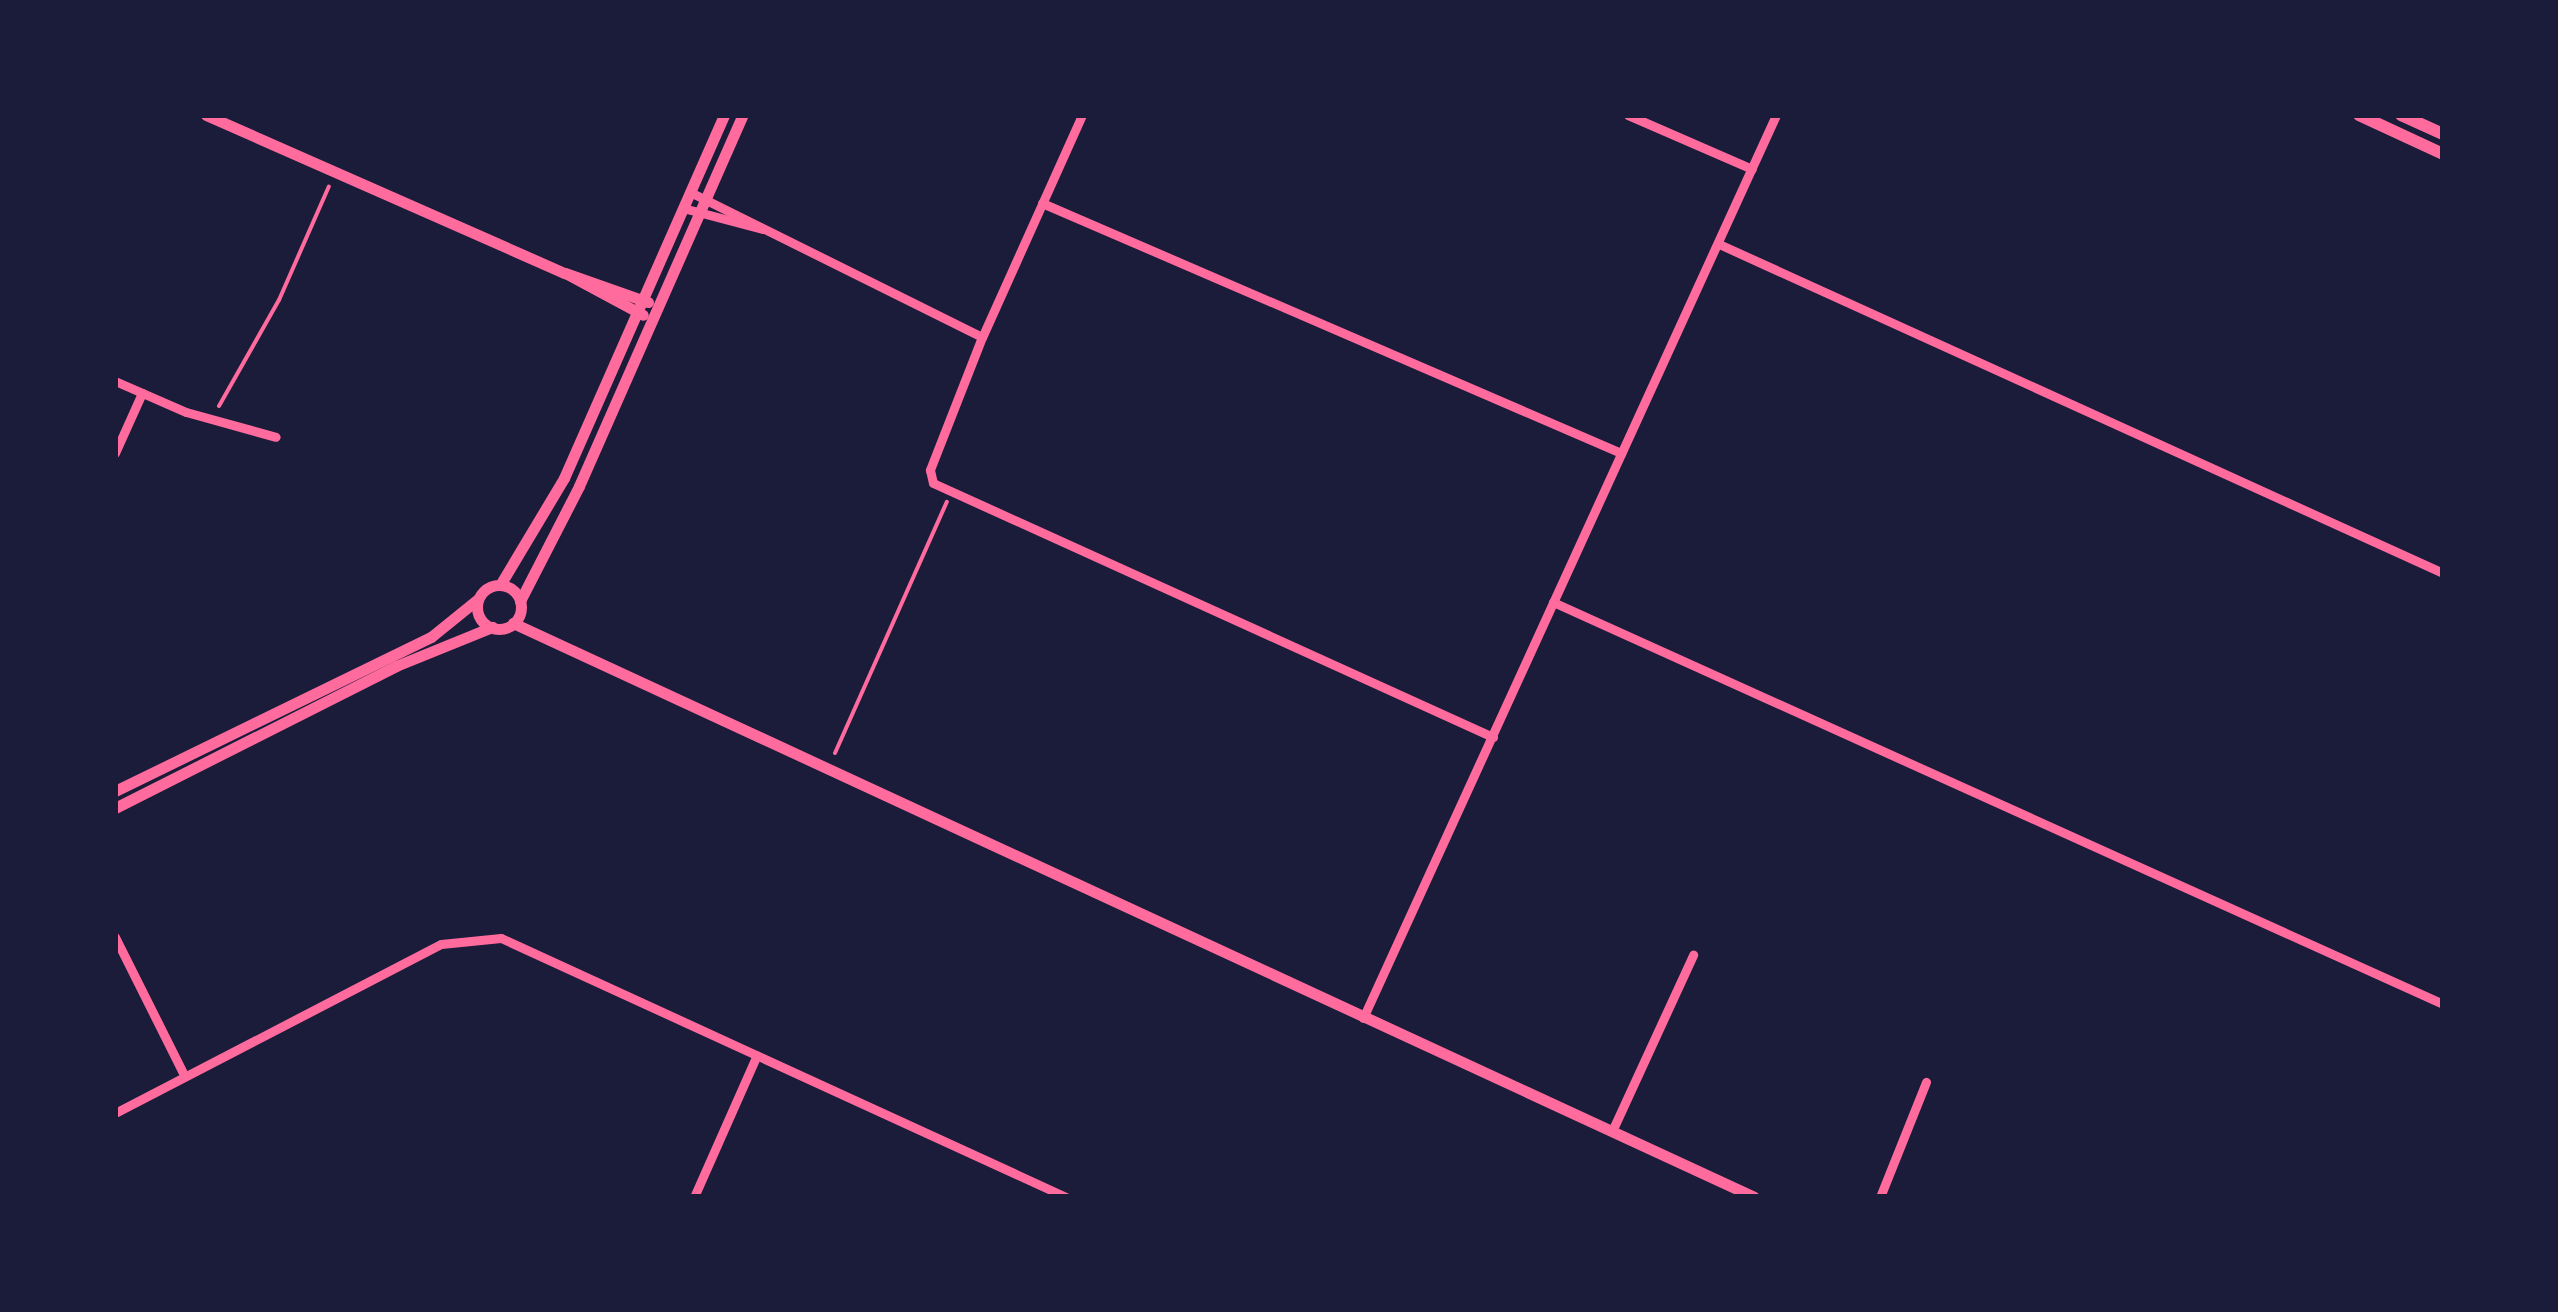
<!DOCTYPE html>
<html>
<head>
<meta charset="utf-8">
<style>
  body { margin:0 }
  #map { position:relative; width:2558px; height:1312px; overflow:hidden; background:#1b1b3a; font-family:"Fira Sans",sans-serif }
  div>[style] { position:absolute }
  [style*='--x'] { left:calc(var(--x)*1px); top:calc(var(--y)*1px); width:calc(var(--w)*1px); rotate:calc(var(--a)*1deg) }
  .path>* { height:4px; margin:-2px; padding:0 2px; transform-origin:2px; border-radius:2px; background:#ff6b9d }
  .minor>* { height:9px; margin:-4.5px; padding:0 4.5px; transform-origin:4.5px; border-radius:4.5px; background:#ff6b9d }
  .tertiary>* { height:11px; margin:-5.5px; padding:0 5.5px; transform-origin:5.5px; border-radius:5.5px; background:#ff6b9d }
  .tertiary>.ring { margin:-5.5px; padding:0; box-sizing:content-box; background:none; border:11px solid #ff6b9d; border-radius:50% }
  .secondary>* { height:12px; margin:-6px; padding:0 6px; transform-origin:6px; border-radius:6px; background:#ff6b9d }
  span { translate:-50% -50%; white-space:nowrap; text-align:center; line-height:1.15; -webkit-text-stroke:8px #1b1b3a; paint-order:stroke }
  .frame { position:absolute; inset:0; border:118px solid #1b1b3a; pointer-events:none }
</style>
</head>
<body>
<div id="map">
  <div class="path">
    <i style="--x:219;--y:406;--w:122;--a:-60.5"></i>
    <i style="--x:279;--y:300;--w:124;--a:-66.3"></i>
    <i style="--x:835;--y:753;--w:275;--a:-66"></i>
  </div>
  <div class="minor">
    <i style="--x:1082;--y:115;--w:243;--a:114.2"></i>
    <i style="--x:982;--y:337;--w:143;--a:111.4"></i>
    <i style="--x:930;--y:470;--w:13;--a:77"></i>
    <i style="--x:933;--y:483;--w:615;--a:24.4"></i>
    <i style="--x:1628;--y:115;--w:135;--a:23.5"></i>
    <i style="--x:690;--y:192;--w:326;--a:26.4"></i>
    <i style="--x:1042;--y:203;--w:631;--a:23.35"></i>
    <i style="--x:683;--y:208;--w:83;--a:14.7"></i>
    <i style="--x:1719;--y:244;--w:795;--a:24.44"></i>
    <i style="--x:115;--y:381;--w:77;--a:23.6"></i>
    <i style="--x:186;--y:412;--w:93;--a:15.5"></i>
    <i style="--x:115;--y:453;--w:66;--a:-65.8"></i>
    <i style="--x:1553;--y:602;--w:977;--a:24.31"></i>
    <i style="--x:115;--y:937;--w:152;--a:63.4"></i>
    <i style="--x:1363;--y:1018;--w:993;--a:-65.42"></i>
    <i style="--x:115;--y:1113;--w:367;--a:-27.4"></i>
    <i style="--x:441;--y:944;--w:60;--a:-5.7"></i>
    <i style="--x:501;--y:938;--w:622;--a:24.63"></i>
    <i style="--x:1613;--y:1129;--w:192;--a:-65.3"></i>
    <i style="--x:694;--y:1197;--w:155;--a:-66.1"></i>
    <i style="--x:1880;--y:1197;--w:124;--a:-68.2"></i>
  </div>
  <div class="tertiary">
    <i style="--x:206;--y:115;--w:392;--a:23.8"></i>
    <i style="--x:565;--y:273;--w:88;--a:19.3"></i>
    <i style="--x:567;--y:274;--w:86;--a:28.3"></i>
    <i style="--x:500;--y:585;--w:125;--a:-59.1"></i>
    <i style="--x:564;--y:478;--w:397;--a:-66.2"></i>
    <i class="ring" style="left:477px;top:585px;width:33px;height:33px"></i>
    <i style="--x:520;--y:601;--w:129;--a:-62.8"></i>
    <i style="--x:579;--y:486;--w:406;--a:-66.2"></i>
    <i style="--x:513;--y:623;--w:1367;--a:24.82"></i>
    <i style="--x:115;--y:791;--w:352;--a:-26"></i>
    <i style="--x:431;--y:637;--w:60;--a:-39"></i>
    <i style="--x:115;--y:808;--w:315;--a:-26.8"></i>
    <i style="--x:396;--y:666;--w:104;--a:-22.1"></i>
  </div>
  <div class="secondary">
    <i style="--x:2359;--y:115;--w:93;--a:24.9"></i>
    <i style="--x:2401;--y:115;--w:46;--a:24.3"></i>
  </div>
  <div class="frame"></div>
</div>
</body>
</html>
